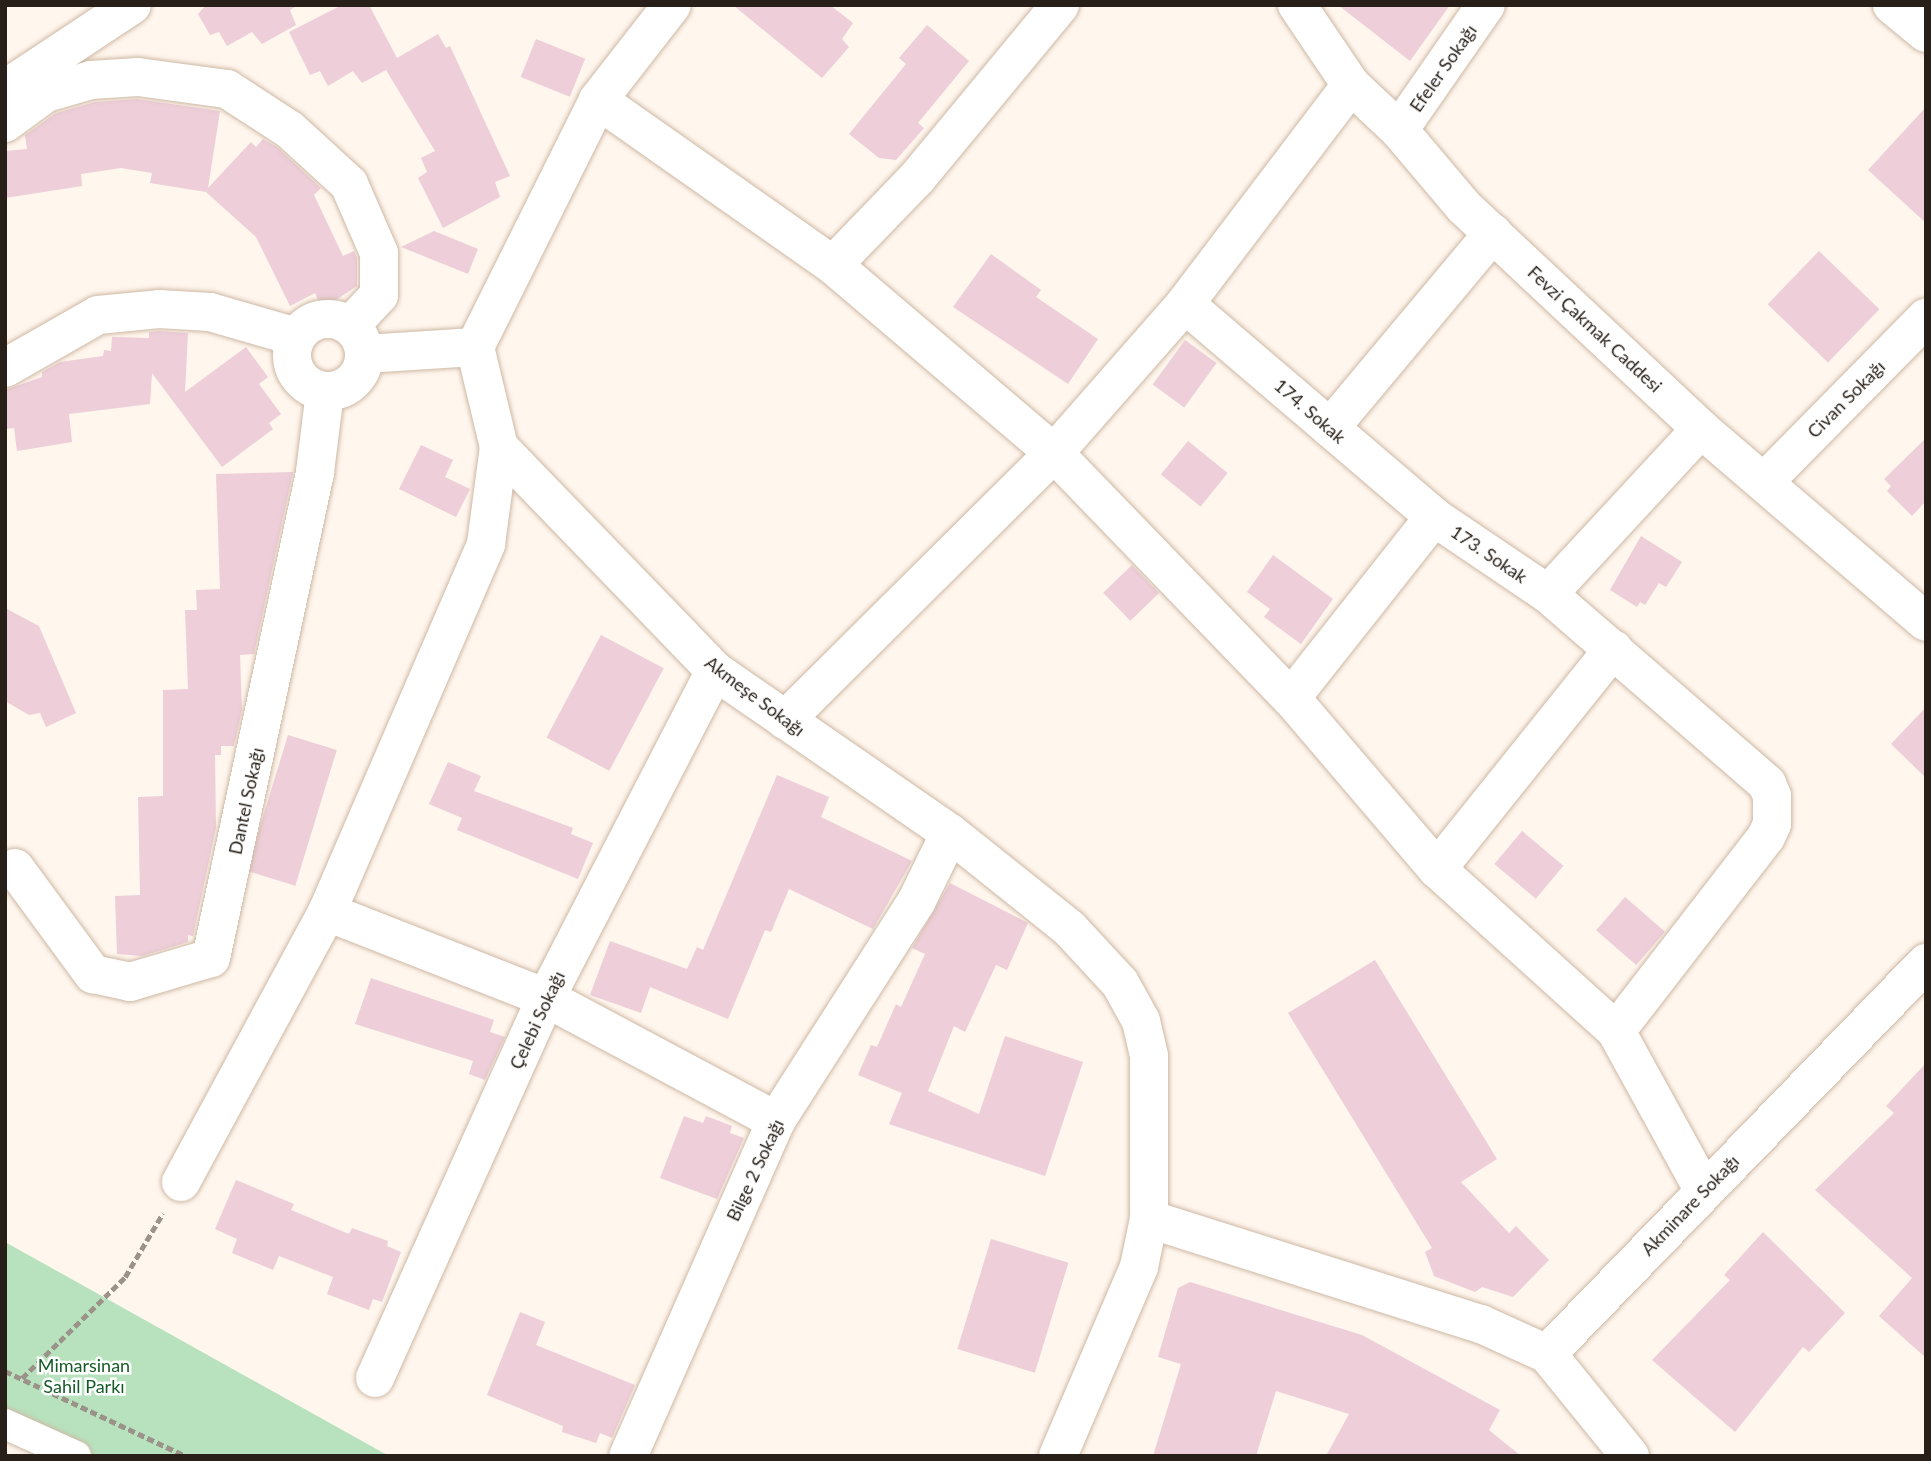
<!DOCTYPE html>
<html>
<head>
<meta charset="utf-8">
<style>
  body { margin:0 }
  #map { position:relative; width:1931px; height:1461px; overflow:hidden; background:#fff6ed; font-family:Lato,sans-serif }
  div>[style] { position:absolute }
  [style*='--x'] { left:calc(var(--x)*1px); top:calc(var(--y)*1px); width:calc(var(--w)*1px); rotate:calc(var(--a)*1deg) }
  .green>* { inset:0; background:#b8e2bd }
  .building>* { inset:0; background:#edced9; transform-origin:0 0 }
  .path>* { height:4.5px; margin-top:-2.25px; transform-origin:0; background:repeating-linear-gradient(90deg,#9b938a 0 7px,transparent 0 10.5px) }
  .roads { filter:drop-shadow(0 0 2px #ceb8a4) drop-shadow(0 0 2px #ceb8a4) }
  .pedestrian>* { height:30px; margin:-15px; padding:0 15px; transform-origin:15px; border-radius:15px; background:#fff }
  .minor>* { height:38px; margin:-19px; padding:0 19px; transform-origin:19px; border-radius:19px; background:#fff }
  .minor>.ring { margin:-19px; padding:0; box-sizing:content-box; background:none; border:38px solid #fff; border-radius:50% }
  .tertiary>* { height:38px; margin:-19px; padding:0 19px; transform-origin:19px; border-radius:19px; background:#fff }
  span { translate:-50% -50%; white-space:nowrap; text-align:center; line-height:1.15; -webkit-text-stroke:5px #fff; paint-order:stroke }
  .street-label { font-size:18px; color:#271f18 }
  .park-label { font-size:18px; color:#155b27 }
  .frame { position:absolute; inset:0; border:7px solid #271f18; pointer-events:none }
</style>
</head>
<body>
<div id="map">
  <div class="green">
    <i style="clip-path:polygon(5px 1242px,389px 1456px,36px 1456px,5px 1431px)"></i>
  </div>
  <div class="building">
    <i style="clip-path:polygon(206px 5px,298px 5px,290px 10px,296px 25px,262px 44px,252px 32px,227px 46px,219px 32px,210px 35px,198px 14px)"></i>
    <i style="clip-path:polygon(342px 5px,369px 5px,397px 58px,438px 34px,446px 48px,450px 46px,510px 176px,495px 182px,500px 197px,443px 228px,418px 178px,427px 172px,421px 158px,435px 151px,386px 70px,362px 83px,353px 71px,328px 86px,320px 71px,310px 75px,289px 32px)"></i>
    <i style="clip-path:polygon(733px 5px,830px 5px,853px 23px,842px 39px,849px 47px,822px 78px)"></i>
    <i style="clip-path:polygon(1338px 5px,1450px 5px,1410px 61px)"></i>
    <i style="clip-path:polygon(927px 25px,969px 61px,918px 123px,924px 128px,896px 160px,879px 158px,849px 134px,906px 64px,899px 58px)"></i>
    <i style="left:536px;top:39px;width:53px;height:41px;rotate:22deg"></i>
    <i style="clip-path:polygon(137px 99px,220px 111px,208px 188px,251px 142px,256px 147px,263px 139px,277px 147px,321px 188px,314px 195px,343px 256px,354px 251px,357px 258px,357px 286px,322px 309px,315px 293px,290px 306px,256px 237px,206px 192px,150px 183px,152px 173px,121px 168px,81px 174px,82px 186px,5px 198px,5px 151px,27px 149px,25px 135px,56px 113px,95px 102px)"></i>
    <i style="clip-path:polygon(1926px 107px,1926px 223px,1868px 170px)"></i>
    <i style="clip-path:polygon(434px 231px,478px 249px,468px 274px,401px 247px)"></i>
    <i style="left:1819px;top:251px;width:84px;height:74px;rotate:44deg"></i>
    <i style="clip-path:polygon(991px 254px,1041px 290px,1036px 297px,1098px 339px,1068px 384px,953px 307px)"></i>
    <i style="clip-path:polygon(159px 331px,188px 333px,185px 392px,246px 347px,268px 377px,259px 384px,281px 414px,269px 423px,273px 429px,222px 467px,152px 373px,150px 404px,69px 414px,72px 442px,17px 451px,14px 428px,5px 429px,5px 390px,42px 377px,42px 372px,60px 362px,103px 356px,104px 350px,111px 351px,112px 337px,149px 338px,149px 332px)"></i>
    <i style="left:1185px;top:340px;width:39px;height:55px;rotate:36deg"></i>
    <i style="clip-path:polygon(1926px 438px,1926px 501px,1912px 516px,1887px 491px,1891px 486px,1884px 479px)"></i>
    <i style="left:1188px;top:441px;width:51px;height:43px;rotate:39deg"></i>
    <i style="clip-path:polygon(421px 445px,453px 460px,445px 477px,470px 489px,456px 517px,399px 489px)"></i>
    <i style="clip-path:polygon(293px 472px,254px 654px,240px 655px,242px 710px,234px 746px,221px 746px,221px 755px,215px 755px,216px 828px,193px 936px,188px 935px,188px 942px,142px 956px,117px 954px,115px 896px,140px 895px,138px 797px,163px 796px,163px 690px,188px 689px,185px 610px,197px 610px,196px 590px,220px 589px,216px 474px)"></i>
    <i style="clip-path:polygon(1641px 536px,1682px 562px,1666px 587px,1659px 583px,1645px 605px,1640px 602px,1637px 607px,1610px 590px)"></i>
    <i style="clip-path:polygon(1273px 555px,1333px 599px,1301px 644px,1264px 617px,1270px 609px,1247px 592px)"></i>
    <i style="left:1132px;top:565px;width:39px;height:40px;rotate:46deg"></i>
    <i style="clip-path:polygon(5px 608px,39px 626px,76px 713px,46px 727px,40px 713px,29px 715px,5px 701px)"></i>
    <i style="left:601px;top:635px;width:71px;height:116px;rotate:28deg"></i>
    <i style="clip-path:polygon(1926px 707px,1926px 778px,1891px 744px)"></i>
    <i style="left:288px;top:735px;width:51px;height:142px;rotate:17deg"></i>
    <i style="clip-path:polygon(448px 762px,481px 776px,474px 791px,573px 828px,571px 834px,593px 843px,578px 879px,457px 830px,462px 818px,429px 804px)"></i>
    <i style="clip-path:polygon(777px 775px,829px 797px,821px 817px,912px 861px,873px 929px,789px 889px,771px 932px,765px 930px,728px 1019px,650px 987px,641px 1013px,590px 995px,610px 941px,687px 969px,697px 947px,703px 950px)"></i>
    <i style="left:1522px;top:831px;width:54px;height:43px;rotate:40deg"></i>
    <i style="clip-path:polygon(950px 883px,1028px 923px,1007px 970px,996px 965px,965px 1032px,954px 1026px,928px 1091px,979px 1114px,1005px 1036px,1083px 1062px,1045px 1176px,889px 1124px,902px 1093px,858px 1075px,871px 1045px,877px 1047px,896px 1004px,901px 1007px,925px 954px,912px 948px)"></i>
    <i style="left:1625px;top:897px;width:53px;height:44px;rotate:41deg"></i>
    <i style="clip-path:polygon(1375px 960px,1497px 1159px,1461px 1182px,1509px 1233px,1516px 1226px,1549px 1260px,1513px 1297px,1482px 1287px,1475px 1292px,1434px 1276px,1425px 1252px,1432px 1248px,1288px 1013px)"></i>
    <i style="clip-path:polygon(371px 978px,494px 1020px,490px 1032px,505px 1037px,485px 1080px,469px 1074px,473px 1061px,355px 1024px)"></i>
    <i style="clip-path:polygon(1926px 1063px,1926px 1358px,1879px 1316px,1912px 1278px,1815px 1190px,1894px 1113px,1886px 1106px)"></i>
    <i style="clip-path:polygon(684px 1116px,703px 1123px,706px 1116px,732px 1126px,730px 1133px,744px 1138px,717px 1199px,660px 1178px)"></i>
    <i style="clip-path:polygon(236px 1180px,294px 1204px,291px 1210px,349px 1234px,352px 1228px,388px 1241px,387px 1246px,401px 1252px,382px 1302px,373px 1299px,369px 1310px,327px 1294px,333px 1277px,279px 1256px,273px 1270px,232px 1253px,237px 1239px,215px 1229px)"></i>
    <i style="clip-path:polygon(1763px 1232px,1845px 1313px,1809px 1352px,1803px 1347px,1735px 1432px,1652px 1360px,1730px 1280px,1724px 1275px)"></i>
    <i style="left:991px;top:1239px;width:81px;height:115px;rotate:17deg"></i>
    <i style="clip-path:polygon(1190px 1282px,1362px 1335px,1500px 1410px,1489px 1430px,1521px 1456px,1326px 1456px,1349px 1414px,1276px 1391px,1256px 1456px,1153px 1456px,1181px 1364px,1158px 1357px,1178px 1288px)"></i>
    <i style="clip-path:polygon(520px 1312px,545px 1322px,536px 1345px,635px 1385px,612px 1438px,600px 1433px,596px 1443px,562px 1432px,563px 1426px,487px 1395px)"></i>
  </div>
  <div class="path">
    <i style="--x:5;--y:1371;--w:200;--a:25.2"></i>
    <i style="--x:22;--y:1378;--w:144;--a:-44.4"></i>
    <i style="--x:125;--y:1277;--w:74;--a:-59.3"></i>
  </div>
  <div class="roads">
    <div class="pedestrian">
      <i style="--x:5;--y:1424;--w:78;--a:24.3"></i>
    </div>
    <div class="minor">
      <i style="--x:1892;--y:5;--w:44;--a:39.5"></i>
      <i style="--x:1351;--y:85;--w:275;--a:127.2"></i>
      <i style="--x:1185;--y:304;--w:198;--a:131.3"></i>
      <i style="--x:1054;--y:453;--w:341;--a:46"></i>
      <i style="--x:1291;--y:698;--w:225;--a:49.5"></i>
      <i style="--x:1437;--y:869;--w:241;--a:42.1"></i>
      <i style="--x:1616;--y:1031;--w:183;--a:61.2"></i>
      <i style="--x:5;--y:89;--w:152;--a:-33.5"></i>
      <i style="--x:598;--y:100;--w:120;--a:-52.1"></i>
      <i style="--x:5;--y:123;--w:51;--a:-36.2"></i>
      <i style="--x:46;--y:93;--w:47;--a:-16.1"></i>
      <i style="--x:91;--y:80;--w:47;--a:-3.7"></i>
      <i style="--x:138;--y:77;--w:90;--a:7.7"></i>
      <i style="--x:227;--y:89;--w:75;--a:33.1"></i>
      <i style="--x:290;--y:130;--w:80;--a:42.5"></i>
      <i style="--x:349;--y:184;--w:75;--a:66.5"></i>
      <i style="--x:379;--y:253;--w:42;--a:90"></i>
      <i style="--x:379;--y:295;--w:42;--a:133.1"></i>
      <i style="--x:1399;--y:130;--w:152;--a:-55.2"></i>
      <i style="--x:833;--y:265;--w:121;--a:-46"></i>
      <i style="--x:917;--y:178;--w:224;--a:-50.4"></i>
      <i style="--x:1185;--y:304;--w:328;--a:40.5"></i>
      <i class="ring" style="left:292px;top:319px;width:34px;height:34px"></i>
      <i style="--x:475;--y:347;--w:276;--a:-63.5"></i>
      <i style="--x:598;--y:100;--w:287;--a:35.1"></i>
      <i style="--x:833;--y:265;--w:290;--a:40.4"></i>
      <i style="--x:1054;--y:453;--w:379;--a:135.2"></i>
      <i style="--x:5;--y:368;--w:107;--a:-29.7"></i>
      <i style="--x:98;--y:315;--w:61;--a:-5.6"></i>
      <i style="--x:159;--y:309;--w:51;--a:3.4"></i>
      <i style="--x:210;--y:312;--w:90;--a:16.2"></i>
      <i style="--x:1330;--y:428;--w:254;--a:-50.1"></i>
      <i style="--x:499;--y:447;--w:311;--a:46"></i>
      <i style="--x:715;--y:671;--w:285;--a:34.6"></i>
      <i style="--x:950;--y:833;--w:77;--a:116.2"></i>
      <i style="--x:916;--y:902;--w:260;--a:122.6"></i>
      <i style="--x:776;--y:1121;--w:366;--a:113.8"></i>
      <i style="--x:1766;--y:480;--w:228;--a:-45.4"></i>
      <i style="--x:1548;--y:594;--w:290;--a:40.9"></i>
      <i style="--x:1767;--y:784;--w:13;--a:67"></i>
      <i style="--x:1772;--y:796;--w:28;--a:90"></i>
      <i style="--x:1772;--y:824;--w:14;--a:115"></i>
      <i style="--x:1766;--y:837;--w:245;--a:127.7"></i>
      <i style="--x:1291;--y:698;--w:231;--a:-51.7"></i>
      <i style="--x:1434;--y:517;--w:138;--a:34"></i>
      <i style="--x:1548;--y:594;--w:225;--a:-47.2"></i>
      <i style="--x:950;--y:833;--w:152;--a:38.6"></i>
      <i style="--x:1069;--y:928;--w:75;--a:47.2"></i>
      <i style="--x:1120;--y:983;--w:43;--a:61.1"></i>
      <i style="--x:1141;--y:1021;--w:36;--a:77"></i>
      <i style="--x:1149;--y:1056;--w:163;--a:90"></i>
      <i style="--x:1149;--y:1219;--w:49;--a:101.8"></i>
      <i style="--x:1139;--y:1267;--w:206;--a:113.2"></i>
      <i style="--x:15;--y:868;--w:132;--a:53.7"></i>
      <i style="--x:93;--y:974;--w:38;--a:12"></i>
      <i style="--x:130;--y:982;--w:84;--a:-16.5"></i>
      <i style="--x:211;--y:958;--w:497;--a:-77.9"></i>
      <i style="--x:315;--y:472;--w:81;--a:-82.9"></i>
      <i style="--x:1437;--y:869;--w:282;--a:-51.3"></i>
      <i style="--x:327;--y:912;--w:235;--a:21.4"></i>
      <i style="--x:546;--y:998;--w:261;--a:28.1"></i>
      <i style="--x:181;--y:1182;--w:307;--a:-61.6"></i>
      <i style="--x:327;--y:912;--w:401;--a:-66.6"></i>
      <i style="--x:486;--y:544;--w:98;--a:-82.4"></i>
      <i style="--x:499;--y:447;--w:103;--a:-103.5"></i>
      <i style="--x:475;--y:347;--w:111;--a:176.4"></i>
      <i style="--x:1149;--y:1219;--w:348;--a:17.6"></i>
      <i style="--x:1481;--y:1324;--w:72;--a:24.4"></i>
      <i style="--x:375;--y:1378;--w:417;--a:-65.8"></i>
      <i style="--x:546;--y:998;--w:368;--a:-62.7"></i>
      <i style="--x:1630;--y:1456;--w:132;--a:-129.1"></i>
      <i style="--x:1547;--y:1354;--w:545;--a:-45.89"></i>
    </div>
    <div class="tertiary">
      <i style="--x:1297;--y:5;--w:97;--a:56"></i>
      <i style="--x:1351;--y:85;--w:66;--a:43.2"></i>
      <i style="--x:1399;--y:130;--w:101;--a:49.8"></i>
      <i style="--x:1464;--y:207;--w:325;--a:43.1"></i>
      <i style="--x:1701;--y:429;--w:296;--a:40.6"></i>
    </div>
  </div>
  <div class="street-label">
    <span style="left:1443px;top:68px;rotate:-55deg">Efeler Sokağı</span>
    <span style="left:1595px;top:329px;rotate:43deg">Fevzi Çakmak Caddesi</span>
    <span style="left:1846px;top:399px;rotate:-45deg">Civan Sokağı</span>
    <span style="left:1310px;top:411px;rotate:41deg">174. Sokak</span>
    <span style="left:1489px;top:554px;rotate:34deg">173. Sokak</span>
    <span style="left:755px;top:696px;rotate:37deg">Akmeşe Sokağı</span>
    <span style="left:246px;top:801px;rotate:-78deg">Dantel Sokağı</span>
    <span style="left:537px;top:1020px;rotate:-65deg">Çelebi Sokağı</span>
    <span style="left:755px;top:1170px;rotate:-65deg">Bilge 2 Sokağı</span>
    <span style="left:1690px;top:1205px;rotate:-46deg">Akminare Sokağı</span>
  </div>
  <div class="park-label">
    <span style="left:84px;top:1376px">Mimarsinan<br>Sahil Parkı</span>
  </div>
  <div class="frame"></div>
</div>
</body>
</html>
